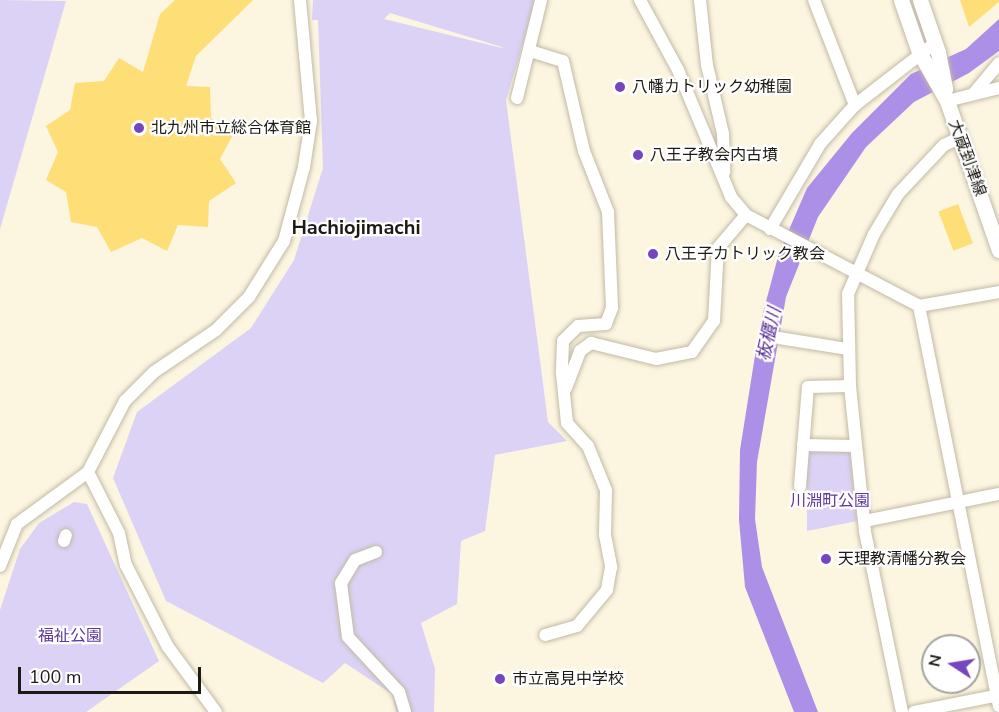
<!DOCTYPE html>
<html>
<head>
<meta charset="utf-8">
<style>
  body { margin:0 }
  #map { position:relative; width:999px; height:712px; overflow:hidden; background:#fcf5e0; font-family:"Nunito Sans","Noto Sans JP",sans-serif }
  div>[style] { position:absolute }
  [style*='--x'] { left:calc(var(--x)*1px); top:calc(var(--y)*1px); width:calc(var(--w)*1px); rotate:calc(var(--a)*1deg) }
  .green>* { inset:0; background:#dcd2f6 }
  .water>* { inset:0; background:#ac90e7 }
  .building>* { inset:0; background:#fede77; transform-origin:0 0 }
  .roads { filter:drop-shadow(0 0 2px #c1baa6) drop-shadow(0 0 2px #c1baa6) }
  .minor>* { height:12px; margin:-6px; padding:0 6px; transform-origin:6px; border-radius:6px; background:#fff }
  .major>* { height:15px; margin:-7.5px; padding:0 7.5px; transform-origin:7.5px; border-radius:7.5px; background:#fff }
  .dots>* { width:16px; height:16px; translate:-50% -50%; box-sizing:border-box; border:3px solid #fff; border-radius:50% }
  span { translate:-50% -50%; white-space:nowrap; text-align:center; line-height:1.15; -webkit-text-stroke:4.5px #fff; paint-order:stroke }
  .poi-label { font-size:16px; color:#1d1a13 }
  .left { translate:0 -50%; text-align:left }
  .street-label { font-size:16px; color:#1d1a13 }
  .park-label { font-size:16px; color:#5f379d }
  .water-label { font-size:18px; color:#5c3398; font-style:italic }
  .quarter-label { font-size:20px; color:#1d1a13; font-weight:700 }
  .north { position:absolute; left:921px; top:634px; width:60px; height:60px; box-sizing:border-box; background:#fff; border:2px solid #a5a3a1; border-radius:50%; rotate:282deg; font-size:16px; font-weight:700; line-height:24px; text-align:center; color:#1d1a13 }
  .north::after { content:''; display:block; margin:auto; width:21px; height:27px; background:#7546be; clip-path:polygon(50% 0,100% 100%,50% 72%,0 100%) }
  .scale { position:absolute; left:18px; top:667px; width:183px; height:27px; box-sizing:border-box; border:3px solid #1d1a13; border-top:0; padding-left:8px; font-size:18px; line-height:21px; white-space:nowrap; color:#1d1a13; -webkit-text-stroke:4px #fff; paint-order:stroke }
</style>
</head>
<body>
<div id="map">
  <div class="green">
    <i style="clip-path:polygon(0 0,66px 1px,0 229px)"></i>
    <i style="clip-path:polygon(evenodd,313px 0,536px 0,506px 100px,548px 422px,567px 441px,495px 455px,485px 531px,461px 541px,457px 604px,421px 623px,435px 669px,434px 712px,396px 712px,392px 694px,345px 663px,323px 683px,166px 601px,113px 478px,137px 412px,251px 328px,294px 260px,323px 168px,318px 20px,312px 20px,313px 0,390px 13px,502px 47px,502px 48px,384px 19px,390px 13px)"></i>
    <i style="clip-path:polygon(850px 448px,857px 521px,807px 531px,807px 450px)"></i>
    <i style="clip-path:polygon(74px 502px,87px 504px,159px 661px,86px 712px,0 712px,0 610px,20px 549px,39px 523px)"></i>
  </div>
  <div class="water">
    <i style="clip-path:polygon(999px 19px,999px 51px,969px 73px,914px 102px,866px 147px,818px 217px,786px 297px,757px 462px,755px 519px,762px 567px,818px 712px,794px 712px,745px 587px,739px 520px,740px 450px,760px 324px,779px 253px,807px 188px,852px 133px,911px 74px,966px 49px)"></i>
  </div>
  <div class="building">
    <i style="clip-path:polygon(175px 0,253px 0,196px 56px,186px 86px,210px 87px,211px 118px,235px 131px,220px 159px,236px 183px,209px 201px,208px 227px,178px 225px,167px 251px,142px 238px,111px 252px,97px 227px,71px 222px,66px 192px,46px 180px,58px 152px,46px 126px,70px 110px,75px 83px,104px 81px,119px 58px,143px 72px,160px 14px)"></i>
    <i style="clip-path:polygon(960px 0,999px 0,999px 2px,969px 27px)"></i>
    <i style="left:958px;top:204px;width:42px;height:21px;rotate:69deg"></i>
  </div>
  <div class="roads">
    <div class="minor">
      <i style="--x:640;--y:0;--w:80;--a:61.5"></i>
      <i style="--x:678;--y:70;--w:138;--a:67.3"></i>
      <i style="--x:731;--y:197;--w:23;--a:50"></i>
      <i style="--x:746;--y:215;--w:195;--a:27.7"></i>
      <i style="--x:919;--y:306;--w:81;--a:-9.9"></i>
      <i style="--x:700;--y:0;--w:65;--a:83.9"></i>
      <i style="--x:707;--y:65;--w:71;--a:76.9"></i>
      <i style="--x:723;--y:134;--w:38;--a:88"></i>
      <i style="--x:814;--y:0;--w:113;--a:68.7"></i>
      <i style="--x:530;--y:51;--w:34;--a:17"></i>
      <i style="--x:563;--y:61;--w:92;--a:76.9"></i>
      <i style="--x:584;--y:151;--w:66;--a:68.5"></i>
      <i style="--x:608;--y:212;--w:96;--a:87.6"></i>
      <i style="--x:612;--y:308;--w:17;--a:111"></i>
      <i style="--x:606;--y:324;--w:28;--a:176"></i>
      <i style="--x:578;--y:326;--w:21;--a:135"></i>
      <i style="--x:563;--y:341;--w:32;--a:92"></i>
      <i style="--x:562;--y:373;--w:50;--a:84.3"></i>
      <i style="--x:567;--y:423;--w:31;--a:48"></i>
      <i style="--x:588;--y:446;--w:48;--a:67.8"></i>
      <i style="--x:606;--y:490;--w:45;--a:91.3"></i>
      <i style="--x:605;--y:535;--w:33;--a:79"></i>
      <i style="--x:611;--y:567;--w:23;--a:100"></i>
      <i style="--x:607;--y:590;--w:47;--a:129.8"></i>
      <i style="--x:577;--y:626;--w:33;--a:164"></i>
      <i style="--x:974;--y:93;--w:39;--a:-50"></i>
      <i style="--x:517;--y:98;--w:101;--a:-76.2"></i>
      <i style="--x:947;--y:101;--w:54;--a:-14"></i>
      <i style="--x:770;--y:229;--w:99;--a:-59.5"></i>
      <i style="--x:820;--y:144;--w:52;--a:-48.1"></i>
      <i style="--x:855;--y:105;--w:101;--a:-37.8"></i>
      <i style="--x:919;--y:306;--w:408;--a:78.7"></i>
      <i style="--x:779;--y:338;--w:70;--a:9.1"></i>
      <i style="--x:566;--y:388;--w:40;--a:-69"></i>
      <i style="--x:580;--y:351;--w:14;--a:-36"></i>
      <i style="--x:591;--y:343;--w:67;--a:13.8"></i>
      <i style="--x:656;--y:359;--w:37;--a:-11"></i>
      <i style="--x:692;--y:352;--w:38;--a:-55"></i>
      <i style="--x:714;--y:321;--w:73;--a:-86.9"></i>
      <i style="--x:718;--y:248;--w:43;--a:-49.7"></i>
      <i style="--x:803;--y:445;--w:52;--a:1.1"></i>
      <i style="--x:88;--y:472;--w:68;--a:63.1"></i>
      <i style="--x:119;--y:533;--w:33;--a:78"></i>
      <i style="--x:126;--y:565;--w:92;--a:62.9"></i>
      <i style="--x:168;--y:647;--w:81;--a:53.6"></i>
      <i style="--x:800;--y:486;--w:99;--a:-85.4"></i>
      <i style="--x:808;--y:387;--w:42;--a:-1.4"></i>
      <i style="--x:865;--y:521;--w:137;--a:-11.4"></i>
      <i style="--x:64;--y:541;--w:6;--a:-72"></i>
      <i style="--x:376;--y:552;--w:22;--a:159"></i>
      <i style="--x:355;--y:560;--w:27;--a:121"></i>
      <i style="--x:341;--y:583;--w:54;--a:82.6"></i>
      <i style="--x:348;--y:637;--w:75;--a:47.2"></i>
      <i style="--x:399;--y:692;--w:21;--a:73"></i>
      <i style="--x:0;--y:566;--w:45;--a:-68"></i>
      <i style="--x:17;--y:524;--w:88;--a:-36.2"></i>
      <i style="--x:88;--y:472;--w:80;--a:-62.5"></i>
      <i style="--x:125;--y:401;--w:41;--a:-45"></i>
      <i style="--x:154;--y:372;--w:75;--a:-34.1"></i>
      <i style="--x:216;--y:330;--w:47;--a:-45"></i>
      <i style="--x:249;--y:297;--w:66;--a:-58"></i>
      <i style="--x:284;--y:241;--w:77;--a:-74.9"></i>
      <i style="--x:304;--y:167;--w:47;--a:-81.3"></i>
      <i style="--x:311;--y:121;--w:121;--a:-95.2"></i>
      <i style="--x:902;--y:712;--w:185;--a:-101.6"></i>
      <i style="--x:865;--y:531;--w:146;--a:-95.9"></i>
      <i style="--x:850;--y:386;--w:92;--a:-91.2"></i>
      <i style="--x:848;--y:294;--w:65;--a:-66.6"></i>
      <i style="--x:874;--y:234;--w:47;--a:-59"></i>
      <i style="--x:898;--y:194;--w:67;--a:-46.8"></i>
      <i style="--x:944;--y:145;--w:19;--a:-25"></i>
      <i style="--x:914;--y:712;--w:87;--a:-11.3"></i>
    </div>
    <div class="major">
      <i style="--x:901;--y:0;--w:55;--a:70.9"></i>
      <i style="--x:919;--y:52;--w:56;--a:60.3"></i>
      <i style="--x:947;--y:101;--w:158;--a:70.8"></i>
      <i style="--x:920;--y:0;--w:55;--a:70.9"></i>
      <i style="--x:938;--y:52;--w:38;--a:79"></i>
    </div>
  </div>
  <div class="dots">
    <i style="left:620px;top:87px;background:#7546be"></i>
    <i style="left:139px;top:128px;background:#7546be"></i>
    <i style="left:638px;top:155px;background:#7546be"></i>
    <i style="left:653px;top:254px;background:#7546be"></i>
    <i style="left:826px;top:559px;background:#7546be"></i>
    <i style="left:500px;top:679px;background:#7546be"></i>
  </div>
  <div class="poi-label">
    <span class="left" style="left:632px;top:87px">八幡カトリック幼稚園</span>
    <span class="left" style="left:151px;top:128px">北九州市立総合体育館</span>
    <span class="left" style="left:650px;top:155px">八王子教会内古墳</span>
    <span class="left" style="left:665px;top:254px">八王子カトリック教会</span>
    <span class="left" style="left:838px;top:559px">天理教清幡分教会</span>
    <span class="left" style="left:512px;top:679px">市立高見中学校</span>
  </div>
  <div class="street-label">
    <span style="left:967px;top:158px;rotate:70deg">大蔵到津線</span>
  </div>
  <div class="park-label">
    <span style="left:830px;top:501px">川淵町公園</span>
    <span style="left:70px;top:636px">福祉公園</span>
  </div>
  <div class="water-label">
    <span style="left:769px;top:334px;rotate:-77deg">板櫃川</span>
  </div>
  <div class="quarter-label">
    <span style="left:356px;top:227px">Hachiojimachi</span>
  </div>
  <div class="north">N</div>
  <div class="scale">100 m</div>
</div>
</body>
</html>
